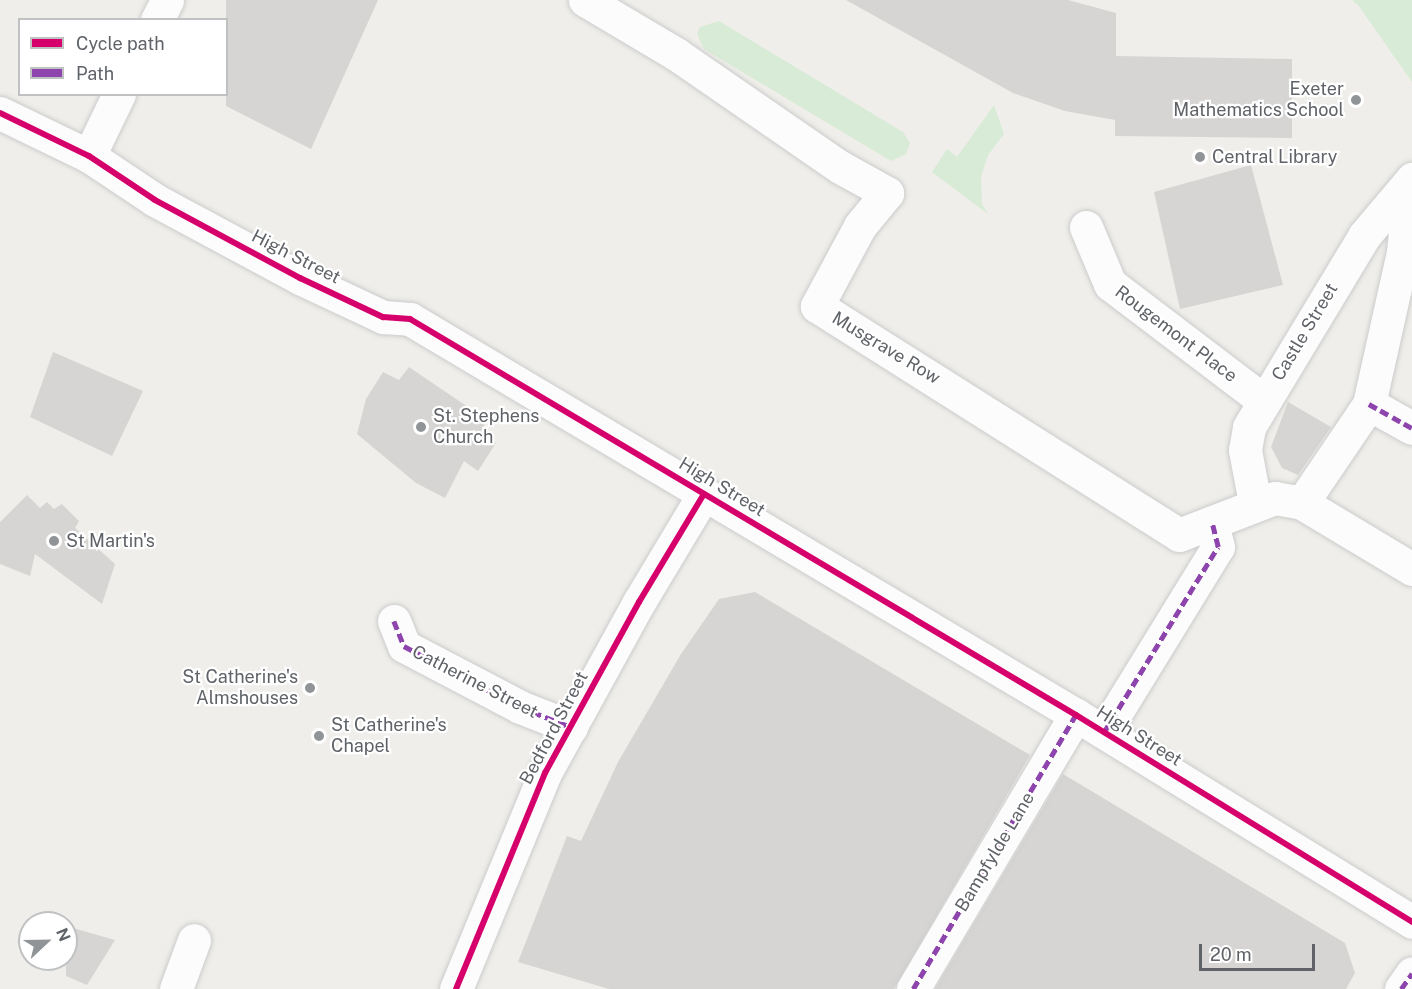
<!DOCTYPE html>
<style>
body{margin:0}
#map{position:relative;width:1412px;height:989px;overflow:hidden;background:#efeeea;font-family:"Public Sans",sans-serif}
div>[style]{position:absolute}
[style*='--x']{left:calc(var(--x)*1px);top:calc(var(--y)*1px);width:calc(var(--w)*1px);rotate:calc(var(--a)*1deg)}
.green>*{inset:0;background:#d8ebd6}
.building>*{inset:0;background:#d6d5d3}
.roads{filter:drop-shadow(0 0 2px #cbcccc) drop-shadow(0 0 2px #cbcccc)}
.street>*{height:33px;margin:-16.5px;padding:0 16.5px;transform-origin:16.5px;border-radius:16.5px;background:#fdfcfc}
.quiet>*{height:4.5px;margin-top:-2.25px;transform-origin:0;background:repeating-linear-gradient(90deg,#8e44ad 0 9px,transparent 0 13.5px)}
.cycleway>*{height:6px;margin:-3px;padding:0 3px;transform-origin:3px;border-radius:3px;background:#d6006c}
.dots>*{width:16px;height:16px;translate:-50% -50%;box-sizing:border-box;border:3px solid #fff;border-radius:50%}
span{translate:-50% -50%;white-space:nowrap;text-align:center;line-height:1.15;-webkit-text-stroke:4.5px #fff;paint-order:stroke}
.poi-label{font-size:18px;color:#5f6368}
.right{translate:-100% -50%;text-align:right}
.left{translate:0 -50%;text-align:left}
.street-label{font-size:18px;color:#5f6368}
.legend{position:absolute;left:18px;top:18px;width:210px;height:78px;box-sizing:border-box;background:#fff;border:2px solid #bfc1c3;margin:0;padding:8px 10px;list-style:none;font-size:18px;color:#5f6368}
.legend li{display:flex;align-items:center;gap:12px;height:30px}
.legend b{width:30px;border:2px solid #bfc1c3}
.north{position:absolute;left:18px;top:911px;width:60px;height:60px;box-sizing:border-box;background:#fff;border:2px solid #bfc1c3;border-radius:50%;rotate:68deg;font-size:16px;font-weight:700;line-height:24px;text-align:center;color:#5f6368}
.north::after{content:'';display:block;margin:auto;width:21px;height:27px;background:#919496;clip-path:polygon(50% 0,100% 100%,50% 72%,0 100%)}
.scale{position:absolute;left:1199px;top:944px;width:116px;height:27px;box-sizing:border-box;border:3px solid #5f6368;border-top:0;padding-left:8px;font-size:18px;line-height:21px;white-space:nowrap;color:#5f6368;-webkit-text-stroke:4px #fff;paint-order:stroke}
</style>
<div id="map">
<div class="green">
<i style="clip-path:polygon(1352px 0,1412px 0,1412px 82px,1358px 5px)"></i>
<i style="clip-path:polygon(719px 21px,903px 132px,910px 143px,906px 154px,891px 161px,704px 49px,697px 34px,700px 27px)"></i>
<i style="clip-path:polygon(994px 105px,1004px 134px,988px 155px,981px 177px,982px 204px,988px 214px,932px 172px,947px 149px,957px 157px)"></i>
</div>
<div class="building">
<i style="clip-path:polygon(226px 0,378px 0,311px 149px,226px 106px)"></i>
<i style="clip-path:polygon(846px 0,1068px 0,1116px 13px,1116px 56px,1292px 59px,1292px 138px,1115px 136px,1115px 120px,1065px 111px,1013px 93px)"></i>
<i style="clip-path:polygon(1251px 165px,1283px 285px,1180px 309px,1154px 192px)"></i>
<i style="clip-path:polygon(53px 352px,143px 391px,112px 456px,30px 417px)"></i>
<i style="clip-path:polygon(409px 367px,487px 420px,480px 433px,496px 443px,478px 471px,464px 461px,445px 498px,416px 483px,357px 434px,366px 399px,383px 372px,399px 380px)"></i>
<i style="clip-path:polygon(1288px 402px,1331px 427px,1298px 475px,1282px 468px,1271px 447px)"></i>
<i style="clip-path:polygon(27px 495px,40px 508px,47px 502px,54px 509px,62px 504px,79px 521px,75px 528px,115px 564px,102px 604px,35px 554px,30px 576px,0 564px,0 522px)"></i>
<i style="clip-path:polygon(755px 592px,1030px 755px,894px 989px,609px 989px,518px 962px,567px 836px,581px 841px,618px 762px,681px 654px,719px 599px)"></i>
<i style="clip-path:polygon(1063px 774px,1345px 943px,1355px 973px,1346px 989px,935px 989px)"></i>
<i style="clip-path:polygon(66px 926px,115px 940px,87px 985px,66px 976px)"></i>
</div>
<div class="roads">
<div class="street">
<i style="--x:585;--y:0;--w:106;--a:30.7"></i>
<i style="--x:676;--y:54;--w:199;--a:34.6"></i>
<i style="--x:840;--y:167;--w:54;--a:29"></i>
<i style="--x:887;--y:193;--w:43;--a:129.3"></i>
<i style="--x:860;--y:226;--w:91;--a:118.3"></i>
<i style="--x:817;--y:306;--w:428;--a:32.3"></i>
<i style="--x:1179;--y:535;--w:103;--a:-21.1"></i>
<i style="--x:1275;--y:498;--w:27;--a:10"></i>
<i style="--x:1302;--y:503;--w:128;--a:31"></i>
<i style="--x:157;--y:20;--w:22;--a:-63"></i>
<i style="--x:0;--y:113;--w:99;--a:25.8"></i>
<i style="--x:89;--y:156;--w:79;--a:33.7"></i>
<i style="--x:155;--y:200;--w:165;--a:28.3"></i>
<i style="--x:300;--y:278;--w:92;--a:25.2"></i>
<i style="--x:383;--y:317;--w:27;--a:4"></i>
<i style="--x:410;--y:319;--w:775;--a:30.74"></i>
<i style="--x:1076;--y:715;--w:395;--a:31.6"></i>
<i style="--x:89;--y:156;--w:69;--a:-64.2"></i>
<i style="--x:1086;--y:227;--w:62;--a:67.2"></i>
<i style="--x:1110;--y:284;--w:192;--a:37.2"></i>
<i style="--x:1369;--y:404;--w:49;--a:29.2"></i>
<i style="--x:1255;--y:503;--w:54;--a:-100.7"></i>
<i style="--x:1245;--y:450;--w:23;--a:-80"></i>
<i style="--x:1249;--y:427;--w:223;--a:-58.9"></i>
<i style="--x:1364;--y:236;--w:75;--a:-49.9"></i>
<i style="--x:1302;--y:503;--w:120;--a:-55.9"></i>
<i style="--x:1369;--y:404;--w:156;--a:-77.4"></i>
<i style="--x:1403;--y:252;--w:69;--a:-84.2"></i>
<i style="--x:394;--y:621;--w:27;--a:68"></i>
<i style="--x:404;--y:646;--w:131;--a:27.7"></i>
<i style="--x:520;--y:707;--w:55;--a:21.4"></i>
<i style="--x:1104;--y:732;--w:217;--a:-58.4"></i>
<i style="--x:1218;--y:547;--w:25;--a:-104"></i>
<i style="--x:176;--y:989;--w:52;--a:-69.8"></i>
<i style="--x:456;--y:989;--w:234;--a:-67.6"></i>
<i style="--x:545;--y:773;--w:195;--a:-61.2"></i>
<i style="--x:639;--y:602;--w:126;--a:-59"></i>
<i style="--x:913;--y:989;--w:319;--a:-59.3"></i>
<i style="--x:1401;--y:989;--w:19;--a:-55"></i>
</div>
</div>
<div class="quiet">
<i style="--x:1369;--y:404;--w:49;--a:29.2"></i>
<i style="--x:394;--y:621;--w:27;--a:68"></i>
<i style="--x:404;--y:646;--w:131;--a:27.7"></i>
<i style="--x:520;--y:707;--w:55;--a:21.4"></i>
<i style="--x:1104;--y:732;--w:217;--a:-58.4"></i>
<i style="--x:1218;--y:547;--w:25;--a:-104"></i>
<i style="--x:913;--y:989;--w:319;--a:-59.3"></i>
<i style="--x:1401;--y:989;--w:19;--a:-55"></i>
</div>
<div class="cycleway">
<i style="--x:0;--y:113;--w:99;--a:25.8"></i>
<i style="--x:89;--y:156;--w:79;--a:33.7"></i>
<i style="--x:155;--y:200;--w:165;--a:28.3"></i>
<i style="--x:300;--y:278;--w:92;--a:25.2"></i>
<i style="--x:383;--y:317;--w:27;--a:4"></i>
<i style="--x:410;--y:319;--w:775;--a:30.74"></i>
<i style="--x:1076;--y:715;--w:395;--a:31.6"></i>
<i style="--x:456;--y:989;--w:234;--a:-67.6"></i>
<i style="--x:545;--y:773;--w:195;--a:-61.2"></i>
<i style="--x:639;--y:602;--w:126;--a:-59"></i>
</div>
<div class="dots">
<i style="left:1356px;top:100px;background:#919496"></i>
<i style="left:1200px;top:157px;background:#919496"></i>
<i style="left:421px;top:427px;background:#919496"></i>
<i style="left:54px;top:541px;background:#919496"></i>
<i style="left:310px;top:688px;background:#919496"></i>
<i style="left:319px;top:736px;background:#919496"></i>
</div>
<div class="poi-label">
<span class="right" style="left:1344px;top:100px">Exeter<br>Mathematics School</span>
<span class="left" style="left:1212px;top:157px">Central Library</span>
<span class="left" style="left:433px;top:427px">St. Stephens<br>Church</span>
<span class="left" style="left:66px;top:541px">St Martin's</span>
<span class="right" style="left:298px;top:688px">St Catherine's<br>Almshouses</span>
<span class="left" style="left:331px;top:736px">St Catherine's<br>Chapel</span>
</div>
<div class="street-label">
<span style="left:296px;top:257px;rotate:27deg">High Street</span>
<span style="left:1305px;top:332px;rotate:-59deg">Castle Street</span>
<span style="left:1176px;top:334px;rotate:37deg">Rougemont Place</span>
<span style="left:886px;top:348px;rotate:31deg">Musgrave Row</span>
<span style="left:722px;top:487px;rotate:31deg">High Street</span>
<span style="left:475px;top:682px;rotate:27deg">Catherine Street</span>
<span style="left:554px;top:728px;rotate:-62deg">Bedford Street</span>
<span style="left:1139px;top:736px;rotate:32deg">High Street</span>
<span style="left:995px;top:852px;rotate:-59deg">Bampfylde Lane</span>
</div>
<ul class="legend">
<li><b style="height:8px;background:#d6006c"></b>Cycle path</li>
<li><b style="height:8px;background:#8e44ad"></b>Path</li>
</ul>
<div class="north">N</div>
<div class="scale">20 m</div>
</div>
